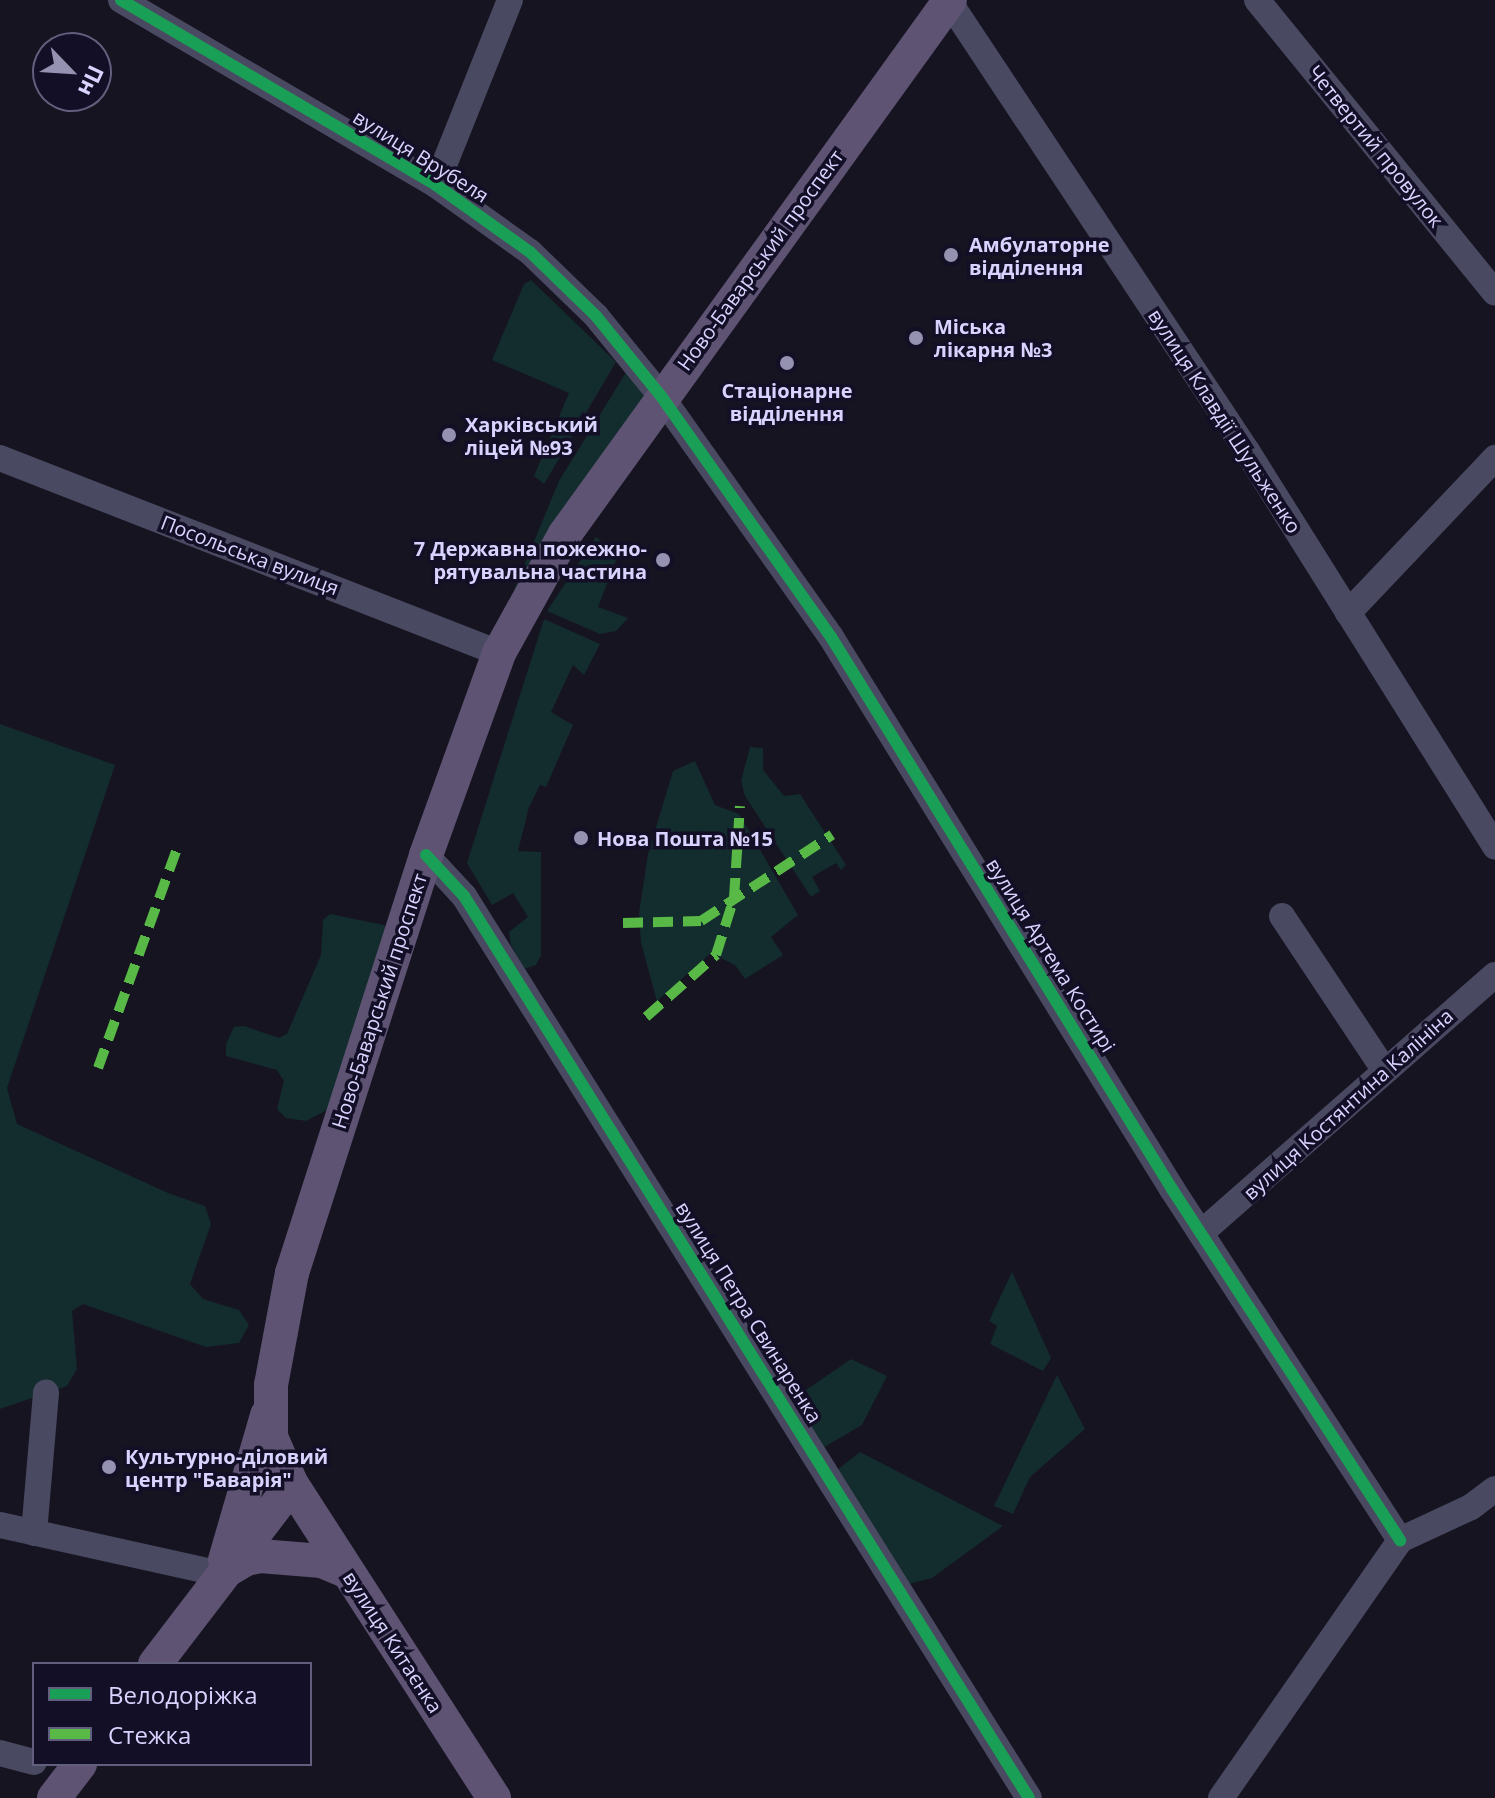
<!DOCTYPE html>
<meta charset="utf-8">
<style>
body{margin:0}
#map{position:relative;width:1495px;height:1798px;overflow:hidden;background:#161421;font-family:"Open Sans",sans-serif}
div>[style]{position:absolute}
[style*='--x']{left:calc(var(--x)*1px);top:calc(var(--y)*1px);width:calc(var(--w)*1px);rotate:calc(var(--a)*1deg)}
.green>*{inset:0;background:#132c2d}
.minor>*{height:26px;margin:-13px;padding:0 13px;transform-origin:13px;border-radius:13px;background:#4a4962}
.major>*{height:34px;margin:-17px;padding:0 17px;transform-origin:17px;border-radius:17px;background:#5e5373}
.quiet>*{height:10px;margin-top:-5px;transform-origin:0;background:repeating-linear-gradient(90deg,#58b947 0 20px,transparent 0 30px)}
.cycleway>*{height:12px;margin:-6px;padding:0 6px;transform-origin:6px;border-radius:6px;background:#1a9f57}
.dots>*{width:22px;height:22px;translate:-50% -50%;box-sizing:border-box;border:4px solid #130f26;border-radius:50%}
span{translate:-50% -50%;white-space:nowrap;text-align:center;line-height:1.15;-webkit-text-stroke:7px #130f26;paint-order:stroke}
.street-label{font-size:20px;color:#d9d4ff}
.poi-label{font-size:20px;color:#d9d4ff;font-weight:700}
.left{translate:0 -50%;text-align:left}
.right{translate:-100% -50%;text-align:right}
.legend{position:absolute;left:32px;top:1662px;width:280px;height:104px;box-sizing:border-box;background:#130f26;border:2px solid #625e7d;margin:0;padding:10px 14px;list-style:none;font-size:24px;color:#d9d4ff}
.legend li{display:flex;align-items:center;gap:16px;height:40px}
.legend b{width:40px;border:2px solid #625e7d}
.north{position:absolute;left:32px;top:32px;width:80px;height:80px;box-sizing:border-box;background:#130f26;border:2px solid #625e7d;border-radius:50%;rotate:115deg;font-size:22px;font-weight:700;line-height:32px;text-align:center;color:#d9d4ff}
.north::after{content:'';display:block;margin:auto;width:28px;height:36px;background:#9591b1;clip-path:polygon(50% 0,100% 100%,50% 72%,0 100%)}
</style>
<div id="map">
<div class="green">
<i style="clip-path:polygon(531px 280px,616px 362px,544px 484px,534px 476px,569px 393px,492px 360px,524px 284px)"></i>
<i style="clip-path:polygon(630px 366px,652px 395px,513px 592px,559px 481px)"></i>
<i style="clip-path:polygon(596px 537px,618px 555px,598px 607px,628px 618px,616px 631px,600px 634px,547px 611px)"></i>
<i style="clip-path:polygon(544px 619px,600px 644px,584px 675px,573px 665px,551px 712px,573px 725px,546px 787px,540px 785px,529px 807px,518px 851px,541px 852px,541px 955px,536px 965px,524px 969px,511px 945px,509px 932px,528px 917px,513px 893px,492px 905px,467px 863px)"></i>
<i style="clip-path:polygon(0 724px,115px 765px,7px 1088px,17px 1124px,168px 1193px,205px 1206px,211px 1224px,190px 1284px,203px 1299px,239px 1310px,249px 1325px,239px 1343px,206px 1347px,83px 1304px,72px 1311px,77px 1369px,67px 1386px,0 1409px)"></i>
<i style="clip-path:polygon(750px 747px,763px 748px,763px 770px,784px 796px,800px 794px,846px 865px,841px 870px,836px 863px,812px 877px,820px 891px,811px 897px,745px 796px,741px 781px)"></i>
<i style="clip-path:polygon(695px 761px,715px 805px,739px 814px,798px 915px,771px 937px,783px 955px,745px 979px,735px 965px,711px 953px,657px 1001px,641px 943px,639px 913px,648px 854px,673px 771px)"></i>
<i style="clip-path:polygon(330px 914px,384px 925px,395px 940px,329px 1109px,306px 1121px,286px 1118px,277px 1109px,284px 1081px,277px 1070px,226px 1056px,226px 1044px,234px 1027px,244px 1026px,279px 1038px,287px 1034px,321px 955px,323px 920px)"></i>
<i style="clip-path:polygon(1012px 1272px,1051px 1358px,1043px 1371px,990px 1344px,997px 1326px,989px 1321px)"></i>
<i style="clip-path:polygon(851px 1359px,887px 1376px,862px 1425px,823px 1448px,793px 1399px)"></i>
<i style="clip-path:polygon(1057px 1375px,1085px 1429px,1030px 1477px,1013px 1514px,994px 1506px)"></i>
<i style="clip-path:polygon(860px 1452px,1003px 1526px,932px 1578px,909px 1584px,837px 1470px)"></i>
</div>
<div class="minor">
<i style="--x:121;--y:0;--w:365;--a:30.4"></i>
<i style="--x:436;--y:185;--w:115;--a:35.5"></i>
<i style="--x:530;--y:252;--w:92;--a:44.1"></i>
<i style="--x:596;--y:316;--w:103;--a:50.9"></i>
<i style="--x:661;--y:396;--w:295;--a:54.8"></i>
<i style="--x:831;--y:637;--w:649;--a:58.29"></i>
<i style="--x:1172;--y:1189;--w:419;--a:57"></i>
<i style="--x:948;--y:0;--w:541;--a:56.46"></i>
<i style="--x:1247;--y:451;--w:467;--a:57.9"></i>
<i style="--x:1257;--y:0;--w:377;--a:50.9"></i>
<i style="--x:436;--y:185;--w:199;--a:-68.2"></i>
<i style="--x:0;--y:458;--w:536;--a:21.34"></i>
<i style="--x:1348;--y:613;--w:214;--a:-46.5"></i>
<i style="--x:426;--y:855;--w:56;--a:47.2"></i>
<i style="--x:464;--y:896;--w:1064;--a:57.94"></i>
<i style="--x:1282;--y:916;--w:186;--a:56.4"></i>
<i style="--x:1201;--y:1233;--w:391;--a:-41.3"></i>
<i style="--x:0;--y:1525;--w:226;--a:12.5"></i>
<i style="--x:34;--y:1533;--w:141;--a:-85.1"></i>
<i style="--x:1400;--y:1540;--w:78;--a:-24.9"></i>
<i style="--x:1471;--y:1507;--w:30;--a:-37"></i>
<i style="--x:0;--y:1753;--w:35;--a:15"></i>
<i style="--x:1221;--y:1798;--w:314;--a:-55.2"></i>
</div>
<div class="major">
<i style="--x:225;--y:1560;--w:151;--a:-73.8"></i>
<i style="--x:226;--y:1571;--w:23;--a:-31"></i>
<i style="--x:246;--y:1559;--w:14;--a:-12"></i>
<i style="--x:260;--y:1556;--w:62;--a:4.6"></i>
<i style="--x:322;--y:1561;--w:28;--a:23"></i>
<i style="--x:155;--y:1664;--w:225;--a:-52.6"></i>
<i style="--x:54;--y:1798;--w:43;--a:-52.6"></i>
<i style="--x:494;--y:1798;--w:373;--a:-122.8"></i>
<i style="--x:292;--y:1485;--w:52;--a:-113.6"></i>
<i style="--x:271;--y:1437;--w:52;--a:-90"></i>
<i style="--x:271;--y:1385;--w:114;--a:-79.4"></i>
<i style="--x:292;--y:1273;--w:439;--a:-72.2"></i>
<i style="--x:426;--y:855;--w:215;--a:-70.1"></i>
<i style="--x:499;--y:653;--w:136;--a:-61"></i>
<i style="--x:565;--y:534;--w:658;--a:-54.21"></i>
</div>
<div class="quiet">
<i style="--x:623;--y:923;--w:78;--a:-1.5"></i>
<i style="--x:701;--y:921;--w:157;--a:-33.3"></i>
<i style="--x:646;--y:1017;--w:94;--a:-41.5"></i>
<i style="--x:716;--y:955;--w:60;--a:-72.5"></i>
<i style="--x:734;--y:898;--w:92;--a:-86.3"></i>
<i style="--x:98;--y:1068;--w:234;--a:-70.2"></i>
</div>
<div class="cycleway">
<i style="--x:121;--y:0;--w:365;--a:30.4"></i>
<i style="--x:436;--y:185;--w:115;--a:35.5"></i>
<i style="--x:530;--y:252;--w:92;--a:44.1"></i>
<i style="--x:596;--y:316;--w:103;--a:50.9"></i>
<i style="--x:661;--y:396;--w:295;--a:54.8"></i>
<i style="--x:831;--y:637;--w:649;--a:58.29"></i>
<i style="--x:1172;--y:1189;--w:419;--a:57"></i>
<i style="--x:426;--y:855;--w:56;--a:47.2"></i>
<i style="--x:464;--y:896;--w:1064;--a:57.94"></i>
</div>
<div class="dots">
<i style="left:951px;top:255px;background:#9591b1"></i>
<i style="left:916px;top:338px;background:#9591b1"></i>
<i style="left:787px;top:363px;background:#9591b1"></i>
<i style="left:449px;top:435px;background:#9591b1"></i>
<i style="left:663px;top:560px;background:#9591b1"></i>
<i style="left:581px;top:838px;background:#9591b1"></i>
<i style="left:109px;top:1467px;background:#9591b1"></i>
</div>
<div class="street-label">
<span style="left:1376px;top:146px;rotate:51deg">Четвертий провулок</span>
<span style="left:421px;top:156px;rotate:32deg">вулиця Врубеля</span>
<span style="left:760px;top:260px;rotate:-54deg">Ново-Баварський проспект</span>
<span style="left:1225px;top:421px;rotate:57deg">вулиця Клавдії Шульженко</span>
<span style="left:250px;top:555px;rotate:21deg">Посольська вулиця</span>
<span style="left:1051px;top:955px;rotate:58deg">вулиця Артема Костирі</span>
<span style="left:379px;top:1001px;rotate:-72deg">Ново-Баварський проспект</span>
<span style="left:1348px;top:1104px;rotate:-42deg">вулиця Костянтина Калініна</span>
<span style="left:749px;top:1312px;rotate:58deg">вулиця Петра Свинаренка</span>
<span style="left:393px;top:1642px;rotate:57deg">вулиця Китаєнка</span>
</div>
<div class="poi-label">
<span class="left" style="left:969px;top:256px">Амбулаторне<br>відділення</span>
<span class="left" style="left:934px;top:338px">Міська<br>лікарня №3</span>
<span style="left:787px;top:402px">Стаціонарне<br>відділення</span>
<span class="left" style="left:465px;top:436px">Харківський<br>ліцей №93</span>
<span class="right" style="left:647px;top:560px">7 Державна пожежно-<br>рятувальна частина</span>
<span class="left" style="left:597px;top:838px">Нова Пошта №15</span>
<span class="left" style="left:125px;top:1468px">Культурно-діловий<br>центр "Баварія"</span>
</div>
<ul class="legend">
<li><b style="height:10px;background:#1a9f57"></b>Велодоріжка</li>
<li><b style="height:10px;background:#58b947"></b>Стежка</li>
</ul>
<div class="north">Пн</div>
</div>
